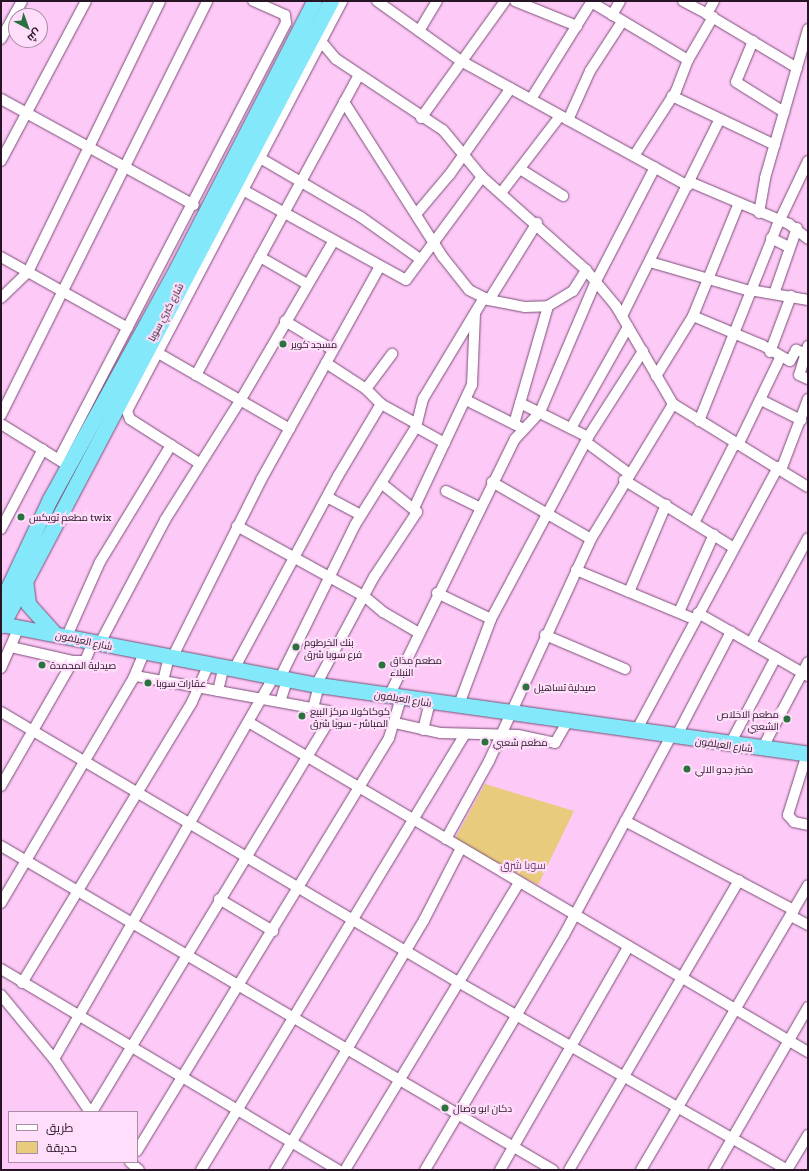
<!DOCTYPE html>
<meta charset="utf-8">
<style>
body{margin:0}
#map{position:relative;width:809px;height:1171px;overflow:hidden;background:#fdc9f7;font-family:Literata,Cairo,serif}
div>[style]{position:absolute}
[style*='--x']{left:calc(var(--x)*1px);top:calc(var(--y)*1px);width:calc(var(--w)*1px);rotate:calc(var(--a)*1deg)}
.green>*{inset:0;background:#e8cb7c}
.roads{filter:drop-shadow(0 0 1px #7b4e77) drop-shadow(0 0 1px #7b4e77)}
.minor>*{height:10px;margin:-5px;padding:0 5px;transform-origin:5px;border-radius:5px;background:#fff}
.highway>*{height:15px;margin:-7.5px;padding:0 7.5px;transform-origin:7.5px;border-radius:7.5px;background:#82e8fa}
.dots>*{width:11px;height:11px;translate:-50% -50%;box-sizing:border-box;border:2px solid #fedefa;border-radius:50%}
span{translate:-50% -50%;white-space:nowrap;text-align:center;line-height:1.15;-webkit-text-stroke:4px #fedefa;paint-order:stroke}
.street-label{font-size:10px;color:#271425}
.poi-label{font-size:10px;color:#271425}
.left{translate:0 -50%;text-align:left}
.right{translate:-100% -50%;text-align:right}
.neighbourhood-label{font-size:11px;color:#72466e}
.frame{position:absolute;inset:0;border:2px solid #271425;pointer-events:none}
.legend{position:absolute;left:8px;top:1111px;width:130px;height:52px;box-sizing:border-box;background:#fedefa;border:1px solid #a88da5;margin:0;padding:5px 7px;list-style:none;font-size:12px;color:#271425}
.legend li{display:flex;align-items:center;gap:8px;height:20px}
.legend b{width:20px;border:1px solid #a88da5}
.north{position:absolute;left:8px;top:8px;width:40px;height:40px;box-sizing:border-box;background:#fedefa;border:1px solid #a88da5;border-radius:50%;rotate:139deg;font-size:11px;font-weight:700;line-height:16px;text-align:center;color:#271425}
.north::after{content:'';display:block;margin:auto;width:14px;height:18px;background:#2a713e;clip-path:polygon(50% 0,100% 100%,50% 72%,0 100%)}
</style>
<div id="map">
<div class="green">
<i style="clip-path:polygon(485px 784px,574px 811px,538px 885px,455px 839px)"></i>
</div>
<div class="roads">
<div class="minor">
<i style="--x:377;--y:1;--w:103;--a:35.5"></i>
<i style="--x:461;--y:61;--w:259;--a:28.8"></i>
<i style="--x:515;--y:1;--w:67;--a:22"></i>
<i style="--x:683;--y:1;--w:27;--a:28"></i>
<i style="--x:714;--y:1;--w:15;--a:118"></i>
<i style="--x:707;--y:14;--w:105;--a:31"></i>
<i style="--x:591;--y:2;--w:113;--a:30.9"></i>
<i style="--x:688;--y:60;--w:50;--a:-59.8"></i>
<i style="--x:612;--y:15;--w:16;--a:-60"></i>
<i style="--x:419;--y:31;--w:35;--a:-59"></i>
<i style="--x:314;--y:33;--w:34;--a:50"></i>
<i style="--x:336;--y:59;--w:128;--a:33.6"></i>
<i style="--x:443;--y:130;--w:61;--a:50.3"></i>
<i style="--x:482;--y:177;--w:140;--a:41.8"></i>
<i style="--x:586;--y:270;--w:47;--a:50.2"></i>
<i style="--x:616;--y:306;--w:113;--a:59.8"></i>
<i style="--x:673;--y:404;--w:158;--a:31.6"></i>
<i style="--x:1;--y:39;--w:43;--a:-61.1"></i>
<i style="--x:753;--y:41;--w:44;--a:112.5"></i>
<i style="--x:736;--y:82;--w:57;--a:32"></i>
<i style="--x:672;--y:96;--w:114;--a:25.4"></i>
<i style="--x:1;--y:99;--w:220;--a:28.8"></i>
<i style="--x:531;--y:99;--w:115;--a:-58.1"></i>
<i style="--x:344;--y:102;--w:183;--a:57.5"></i>
<i style="--x:442;--y:256;--w:43;--a:51.5"></i>
<i style="--x:469;--y:290;--w:22;--a:27"></i>
<i style="--x:489;--y:300;--w:37;--a:11"></i>
<i style="--x:525;--y:307;--w:23;--a:-2"></i>
<i style="--x:548;--y:306;--w:29;--a:-31"></i>
<i style="--x:573;--y:291;--w:25;--a:-58"></i>
<i style="--x:421;--y:118;--w:144;--a:-54.3"></i>
<i style="--x:568;--y:120;--w:54;--a:-65.8"></i>
<i style="--x:590;--y:71;--w:59;--a:-56.9"></i>
<i style="--x:634;--y:156;--w:77;--a:-57.1"></i>
<i style="--x:676;--y:91;--w:33;--a:-69"></i>
<i style="--x:260;--y:158;--w:117;--a:30.3"></i>
<i style="--x:361;--y:217;--w:72;--a:35.4"></i>
<i style="--x:1;--y:161;--w:181;--a:-62"></i>
<i style="--x:520;--y:169;--w:51;--a:32.1"></i>
<i style="--x:690;--y:182;--w:108;--a:23"></i>
<i style="--x:789;--y:224;--w:24;--a:38"></i>
<i style="--x:243;--y:190;--w:186;--a:28.9"></i>
<i style="--x:406;--y:280;--w:128;--a:-53.6"></i>
<i style="--x:501;--y:193;--w:97;--a:-52.5"></i>
<i style="--x:417;--y:213;--w:51;--a:-49.8"></i>
<i style="--x:450;--y:174;--w:105;--a:-54.7"></i>
<i style="--x:759;--y:213;--w:36;--a:-80"></i>
<i style="--x:765;--y:178;--w:155;--a:-73.9"></i>
<i style="--x:771;--y:238;--w:20;--a:27"></i>
<i style="--x:1;--y:257;--w:145;--a:29.2"></i>
<i style="--x:260;--y:257;--w:54;--a:29.9"></i>
<i style="--x:650;--y:262;--w:104;--a:16.2"></i>
<i style="--x:750;--y:290;--w:59;--a:9.8"></i>
<i style="--x:774;--y:294;--w:70;--a:-70.8"></i>
<i style="--x:1;--y:298;--w:37;--a:-44"></i>
<i style="--x:28;--y:272;--w:301;--a:-64"></i>
<i style="--x:489;--y:300;--w:91;--a:-58.1"></i>
<i style="--x:622;--y:316;--w:220;--a:-63.6"></i>
<i style="--x:693;--y:316;--w:75;--a:22.8"></i>
<i style="--x:762;--y:345;--w:32;--a:30"></i>
<i style="--x:790;--y:361;--w:13;--a:-61"></i>
<i style="--x:796;--y:350;--w:10;--a:17"></i>
<i style="--x:285;--y:321;--w:56;--a:31.1"></i>
<i style="--x:808;--y:346;--w:30;--a:107"></i>
<i style="--x:799;--y:375;--w:10;--a:24"></i>
<i style="--x:770;--y:352;--w:60;--a:-69.4"></i>
<i style="--x:158;--y:353;--w:152;--a:29.9"></i>
<i style="--x:326;--y:363;--w:48;--a:33"></i>
<i style="--x:366;--y:389;--w:21;--a:45"></i>
<i style="--x:381;--y:404;--w:41;--a:29.1"></i>
<i style="--x:196;--y:375;--w:341;--a:-61.5"></i>
<i style="--x:656;--y:376;--w:70;--a:-58.3"></i>
<i style="--x:693;--y:316;--w:120;--a:-67.9"></i>
<i style="--x:366;--y:389;--w:44;--a:-53.4"></i>
<i style="--x:466;--y:400;--w:60;--a:26.6"></i>
<i style="--x:761;--y:400;--w:45;--a:26.6"></i>
<i style="--x:520;--y:403;--w:76;--a:26.6"></i>
<i style="--x:1;--y:415;--w:462;--a:-63.5"></i>
<i style="--x:699;--y:421;--w:210;--a:-68.2"></i>
<i style="--x:777;--y:226;--w:72;--a:-64.5"></i>
<i style="--x:1;--y:424;--w:74;--a:31.8"></i>
<i style="--x:514;--y:424;--w:123;--a:-73.9"></i>
<i style="--x:416;--y:427;--w:33;--a:29"></i>
<i style="--x:571;--y:428;--w:116;--a:-60.6"></i>
<i style="--x:586;--y:442;--w:52;--a:36.4"></i>
<i style="--x:738;--y:445;--w:97;--a:-64.2"></i>
<i style="--x:59;--y:459;--w:492;--a:-62.5"></i>
<i style="--x:286;--y:23;--w:8;--a:-97"></i>
<i style="--x:285;--y:15;--w:35;--a:-156"></i>
<i style="--x:199;--y:463;--w:82;--a:-147.5"></i>
<i style="--x:130;--y:419;--w:9;--a:-111"></i>
<i style="--x:127;--y:411;--w:463;--a:-62.3"></i>
<i style="--x:781;--y:470;--w:76;--a:-69.2"></i>
<i style="--x:624;--y:480;--w:129;--a:31.7"></i>
<i style="--x:492;--y:482;--w:114;--a:29.9"></i>
<i style="--x:446;--y:491;--w:37;--a:26"></i>
<i style="--x:327;--y:497;--w:38;--a:28"></i>
<i style="--x:414;--y:508;--w:136;--a:-64.8"></i>
<i style="--x:472;--y:385;--w:72;--a:-87.6"></i>
<i style="--x:694;--y:523;--w:90;--a:-62.9"></i>
<i style="--x:237;--y:526;--w:145;--a:28.9"></i>
<i style="--x:364;--y:596;--w:25;--a:40"></i>
<i style="--x:383;--y:612;--w:42;--a:30.3"></i>
<i style="--x:1;--y:529;--w:90;--a:-62.3"></i>
<i style="--x:576;--y:570;--w:128;--a:22.6"></i>
<i style="--x:629;--y:592;--w:95;--a:-67"></i>
<i style="--x:437;--y:593;--w:60;--a:25.7"></i>
<i style="--x:679;--y:612;--w:85;--a:-65.8"></i>
<i style="--x:698;--y:613;--w:127;--a:29.8"></i>
<i style="--x:545;--y:635;--w:87;--a:23"></i>
<i style="--x:67;--y:636;--w:81;--a:-66"></i>
<i style="--x:100;--y:562;--w:137;--a:-58.7"></i>
<i style="--x:100;--y:643;--w:139;--a:-62.1"></i>
<i style="--x:165;--y:520;--w:141;--a:-57.8"></i>
<i style="--x:240;--y:401;--w:184;--a:-59.7"></i>
<i style="--x:751;--y:643;--w:119;--a:-61.5"></i>
<i style="--x:11;--y:647;--w:64;--a:12.7"></i>
<i style="--x:172;--y:658;--w:199;--a:-63.4"></i>
<i style="--x:261;--y:480;--w:243;--a:-60.9"></i>
<i style="--x:1;--y:668;--w:45;--a:-66.3"></i>
<i style="--x:233;--y:671;--w:221;--a:-61.7"></i>
<i style="--x:338;--y:476;--w:84;--a:-59.2"></i>
<i style="--x:280;--y:678;--w:170;--a:-63.9"></i>
<i style="--x:355;--y:525;--w:115;--a:-58.1"></i>
<i style="--x:416;--y:427;--w:29;--a:-76"></i>
<i style="--x:423;--y:399;--w:118;--a:-58.9"></i>
<i style="--x:163;--y:681;--w:25;--a:-76"></i>
<i style="--x:316;--y:685;--w:123;--a:-61.8"></i>
<i style="--x:374;--y:577;--w:78;--a:-56.5"></i>
<i style="--x:417;--y:512;--w:46;--a:-141.1"></i>
<i style="--x:218;--y:691;--w:23;--a:-77"></i>
<i style="--x:389;--y:696;--w:286;--a:-63.9"></i>
<i style="--x:515;--y:439;--w:37;--a:-47"></i>
<i style="--x:540;--y:412;--w:142;--a:-66.9"></i>
<i style="--x:596;--y:281;--w:128;--a:-62.6"></i>
<i style="--x:280;--y:702;--w:23;--a:-72"></i>
<i style="--x:458;--y:707;--w:94;--a:-69.4"></i>
<i style="--x:491;--y:619;--w:206;--a:-61.9"></i>
<i style="--x:588;--y:437;--w:102;--a:-57.4"></i>
<i style="--x:313;--y:708;--w:24;--a:-75"></i>
<i style="--x:1;--y:712;--w:531;--a:30.58"></i>
<i style="--x:458;--y:982;--w:379;--a:29.7"></i>
<i style="--x:250;--y:723;--w:648;--a:30.52"></i>
<i style="--x:395;--y:723;--w:47;--a:12.3"></i>
<i style="--x:441;--y:733;--w:77;--a:1.5"></i>
<i style="--x:518;--y:735;--w:38;--a:12"></i>
<i style="--x:555;--y:743;--w:24;--a:-60"></i>
<i style="--x:423;--y:730;--w:29;--a:-76"></i>
<i style="--x:636;--y:731;--w:300;--a:-61.7"></i>
<i style="--x:676;--y:737;--w:119;--a:-62.4"></i>
<i style="--x:730;--y:744;--w:98;--a:-62.1"></i>
<i style="--x:762;--y:749;--w:98;--a:-62.1"></i>
<i style="--x:807;--y:754;--w:64;--a:107.3"></i>
<i style="--x:788;--y:815;--w:9;--a:49"></i>
<i style="--x:794;--y:822;--w:14;--a:12"></i>
<i style="--x:1;--y:786;--w:144;--a:-60.1"></i>
<i style="--x:73;--y:661;--w:12;--a:0"></i>
<i style="--x:85;--y:661;--w:21;--a:-67"></i>
<i style="--x:625;--y:821;--w:191;--a:27.8"></i>
<i style="--x:446;--y:839;--w:89;--a:-61.1"></i>
<i style="--x:489;--y:761;--w:244;--a:-65.3"></i>
<i style="--x:591;--y:539;--w:158;--a:-58.7"></i>
<i style="--x:1;--y:846;--w:640;--a:30.41"></i>
<i style="--x:219;--y:899;--w:63;--a:30.7"></i>
<i style="--x:1;--y:903;--w:260;--a:-59.5"></i>
<i style="--x:133;--y:679;--w:28;--a:-67"></i>
<i style="--x:791;--y:916;--w:19;--a:28"></i>
<i style="--x:1;--y:969;--w:392;--a:30.8"></i>
<i style="--x:22;--y:983;--w:328;--a:-58.8"></i>
<i style="--x:192;--y:702;--w:39;--a:-66"></i>
<i style="--x:1;--y:995;--w:83;--a:50.4"></i>
<i style="--x:54;--y:1059;--w:64;--a:55.8"></i>
<i style="--x:54;--y:1059;--w:441;--a:-60.1"></i>
<i style="--x:92;--y:1112;--w:464;--a:-58.8"></i>
<i style="--x:332;--y:715;--w:6;--a:-135"></i>
<i style="--x:328;--y:711;--w:196;--a:-169.7"></i>
<i style="--x:137;--y:1151;--w:484;--a:-58.6"></i>
<i style="--x:389;--y:738;--w:42;--a:-73.3"></i>
<i style="--x:130;--y:1162;--w:12;--a:42"></i>
<i style="--x:201;--y:1170;--w:510;--a:-58.8"></i>
<i style="--x:275;--y:1170;--w:291;--a:-59.2"></i>
<i style="--x:424;--y:920;--w:81;--a:-62.8"></i>
<i style="--x:345;--y:1170;--w:336;--a:-58.8"></i>
<i style="--x:425;--y:1170;--w:273;--a:-59.4"></i>
<i style="--x:564;--y:935;--w:226;--a:-61.7"></i>
<i style="--x:500;--y:1170;--w:258;--a:-60.1"></i>
<i style="--x:569;--y:1170;--w:336;--a:-59.6"></i>
<i style="--x:641;--y:1170;--w:330;--a:-59.6"></i>
<i style="--x:714;--y:1170;--w:188;--a:-60"></i>
<i style="--x:787;--y:1170;--w:41;--a:-59"></i>
</div>
<div class="highway">
<i style="--x:25;--y:579;--w:25;--a:83"></i>
<i style="--x:28;--y:604;--w:40;--a:48"></i>
<i style="--x:1;--y:603;--w:115;--a:-64.8"></i>
<i style="--x:50;--y:499;--w:264;--a:-61.2"></i>
<i style="--x:177;--y:268;--w:300;--a:-62.8"></i>
<i style="--x:1;--y:624;--w:324;--a:10.9"></i>
<i style="--x:319;--y:685;--w:494;--a:8"></i>
<i style="--x:2;--y:625;--w:705;--a:-62.2"></i>
</div>
</div>
<div class="dots">
<i style="left:283px;top:344px;background:#2a713e"></i>
<i style="left:21px;top:517px;background:#2a713e"></i>
<i style="left:296px;top:647px;background:#2a713e"></i>
<i style="left:42px;top:665px;background:#2a713e"></i>
<i style="left:382px;top:665px;background:#2a713e"></i>
<i style="left:148px;top:683px;background:#2a713e"></i>
<i style="left:526px;top:687px;background:#2a713e"></i>
<i style="left:302px;top:716px;background:#2a713e"></i>
<i style="left:787px;top:719px;background:#2a713e"></i>
<i style="left:485px;top:742px;background:#2a713e"></i>
<i style="left:687px;top:769px;background:#2a713e"></i>
<i style="left:445px;top:1108px;background:#2a713e"></i>
</div>
<div class="street-label">
<span style="left:165px;top:312px;rotate:-62deg">شارع كبري سوبا</span>
<span style="left:84px;top:640px;rotate:12deg">شارع العيلفون</span>
<span style="left:403px;top:698px;rotate:9deg">شارع العيلفون</span>
<span style="left:724px;top:744px;rotate:8deg">شارع العيلفون</span>
</div>
<div class="poi-label">
<span class="left" style="left:291px;top:344px">مسجد كوير</span>
<span class="left" style="left:29px;top:517px">مطعم تويكس twix</span>
<span class="left" style="left:304px;top:647px">بنك الخرطوم<br>فرع سوبا شرق</span>
<span class="left" style="left:390px;top:665px">مطعم مذاق<br>النبلاء</span>
<span class="left" style="left:50px;top:665px">صيدلية المحمدة</span>
<span class="left" style="left:156px;top:683px">عقارات سوبا</span>
<span class="left" style="left:534px;top:687px">صيدلية تساهيل</span>
<span class="left" style="left:310px;top:716px">كوكاكولا مركز البيع<br>المباشر - سوبا شرق</span>
<span class="right" style="left:779px;top:719px">مطعم الاخلاص<br>الشعبي</span>
<span class="left" style="left:493px;top:742px">مطعم شعبي</span>
<span class="left" style="left:695px;top:769px">مخبز جدو الالي</span>
<span class="left" style="left:453px;top:1108px">دكان ابو وصال</span>
</div>
<div class="neighbourhood-label">
<span style="left:523px;top:864px">سوبا شرق</span>
</div>
<div class="frame"></div>
<ul class="legend">
<li><b style="height:5px;background:#fff"></b>طريق</li>
<li><b style="height:11px;background:#e8cb7c"></b>حديقة</li>
</ul>
<div class="north">ش</div>
</div>
